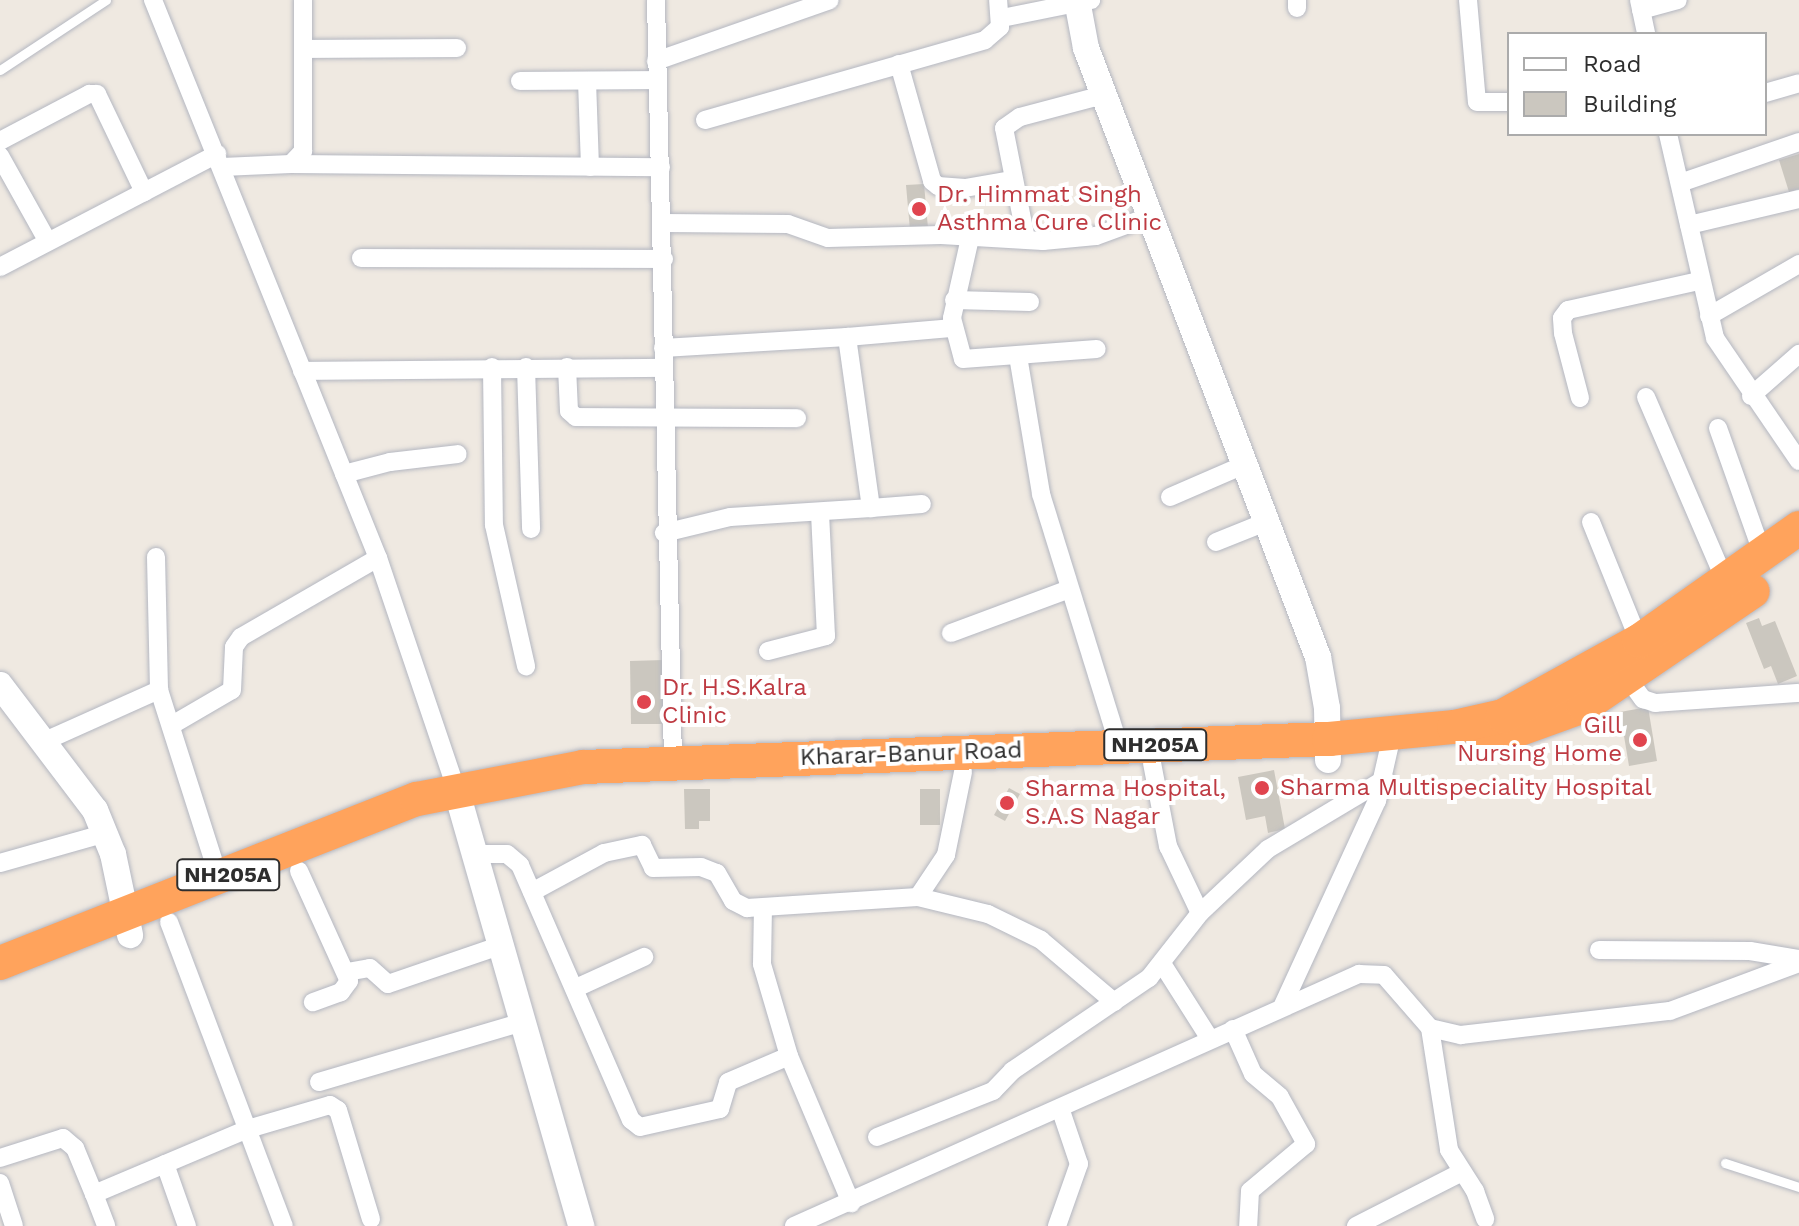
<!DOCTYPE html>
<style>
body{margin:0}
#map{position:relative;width:1799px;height:1226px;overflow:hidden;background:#efe9e1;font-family:"Work Sans",sans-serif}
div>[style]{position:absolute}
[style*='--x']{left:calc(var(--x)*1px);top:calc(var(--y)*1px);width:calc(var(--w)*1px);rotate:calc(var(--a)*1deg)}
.building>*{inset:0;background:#cbc7bf}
.roads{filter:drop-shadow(0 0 2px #b4b7c1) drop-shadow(0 0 2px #b4b7c1)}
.lane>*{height:9px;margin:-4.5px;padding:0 4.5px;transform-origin:4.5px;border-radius:4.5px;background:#fff}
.street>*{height:18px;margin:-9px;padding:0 9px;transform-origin:9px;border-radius:9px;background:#fff}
.secondary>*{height:26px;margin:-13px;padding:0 13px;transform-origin:13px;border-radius:13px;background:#fff}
.highway>*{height:34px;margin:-17px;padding:0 17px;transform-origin:17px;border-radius:17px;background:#ffa35c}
.dots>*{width:22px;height:22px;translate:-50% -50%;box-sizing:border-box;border:4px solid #fff;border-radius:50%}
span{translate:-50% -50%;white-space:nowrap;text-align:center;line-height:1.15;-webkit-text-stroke:8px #fff;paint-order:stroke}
.shield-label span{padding:2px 6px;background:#fff;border:2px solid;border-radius:6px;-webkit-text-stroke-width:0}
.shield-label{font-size:22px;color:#2e2e2e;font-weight:700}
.health-label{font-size:24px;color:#be3a42}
.left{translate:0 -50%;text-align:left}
.right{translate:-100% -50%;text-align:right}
.street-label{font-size:24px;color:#2e2e2e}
.legend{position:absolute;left:1507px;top:32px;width:260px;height:104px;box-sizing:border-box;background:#fff;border:2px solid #ababab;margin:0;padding:10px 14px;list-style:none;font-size:24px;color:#2e2e2e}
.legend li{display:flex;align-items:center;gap:16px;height:40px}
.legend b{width:40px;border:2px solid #ababab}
</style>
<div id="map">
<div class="building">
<i style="clip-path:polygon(1799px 154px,1799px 189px,1789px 192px,1779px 160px)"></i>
<i style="clip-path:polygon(924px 184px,928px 228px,910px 230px,906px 185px)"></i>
<i style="clip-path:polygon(1759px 618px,1762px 626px,1775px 621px,1797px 676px,1778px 684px,1771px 666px,1764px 669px,1746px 623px)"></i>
<i style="clip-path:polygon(664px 660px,665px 724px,631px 724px,630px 661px)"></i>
<i style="clip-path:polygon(1648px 707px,1657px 761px,1629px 766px,1620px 712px)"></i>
<i style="clip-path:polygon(1274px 770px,1285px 829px,1268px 833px,1265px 816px,1246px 820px,1238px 777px)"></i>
<i style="clip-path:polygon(1009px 788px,1020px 794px,1005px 821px,994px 815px)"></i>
<i style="clip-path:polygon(684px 789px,710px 789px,710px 821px,699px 821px,699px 829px,685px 829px)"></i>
<i style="clip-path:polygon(920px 789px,940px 789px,940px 825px,920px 825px)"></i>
</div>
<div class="roads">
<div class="lane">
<i style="--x:0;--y:70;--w:127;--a:-33.4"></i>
<i style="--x:1725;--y:1163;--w:78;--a:18"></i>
</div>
<div class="street">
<i style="--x:153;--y:0;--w:602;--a:68.04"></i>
<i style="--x:378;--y:558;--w:244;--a:71.3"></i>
<i style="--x:656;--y:0;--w:762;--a:88.72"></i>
<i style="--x:1468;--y:0;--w:102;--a:85"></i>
<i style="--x:1477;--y:102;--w:32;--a:0"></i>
<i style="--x:1639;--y:0;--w:35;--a:78"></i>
<i style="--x:1297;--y:8;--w:8;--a:-90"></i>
<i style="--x:1641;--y:10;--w:38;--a:-15"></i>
<i style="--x:1002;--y:18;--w:91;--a:-11.4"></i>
<i style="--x:305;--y:49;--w:152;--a:-0.4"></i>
<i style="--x:656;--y:61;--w:184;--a:-19.3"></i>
<i style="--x:899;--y:64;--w:122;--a:74.2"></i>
<i style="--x:932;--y:181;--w:8;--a:40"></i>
<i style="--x:938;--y:186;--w:27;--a:4"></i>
<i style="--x:965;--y:188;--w:48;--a:-9.7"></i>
<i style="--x:520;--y:81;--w:137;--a:-0.4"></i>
<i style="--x:587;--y:81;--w:86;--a:88"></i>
<i style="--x:1765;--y:93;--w:35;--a:-16"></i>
<i style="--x:705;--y:120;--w:291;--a:-15.9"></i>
<i style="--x:985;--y:40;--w:20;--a:-41"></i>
<i style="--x:1000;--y:27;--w:27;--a:-94"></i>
<i style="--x:1668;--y:134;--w:209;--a:77"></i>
<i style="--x:1715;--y:338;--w:149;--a:55.7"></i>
<i style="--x:0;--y:141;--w:101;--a:-27.8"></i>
<i style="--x:89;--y:94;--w:8;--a:0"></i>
<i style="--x:97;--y:94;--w:109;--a:64.4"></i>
<i style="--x:0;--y:156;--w:98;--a:60.8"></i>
<i style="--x:291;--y:164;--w:370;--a:0.5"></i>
<i style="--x:222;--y:167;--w:69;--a:-2.5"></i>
<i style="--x:291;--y:164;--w:18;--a:-47"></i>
<i style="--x:303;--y:151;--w:151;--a:-90"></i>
<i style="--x:1680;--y:183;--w:126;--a:-19"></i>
<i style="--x:663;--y:223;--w:125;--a:0.5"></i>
<i style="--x:788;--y:224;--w:42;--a:19.3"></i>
<i style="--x:828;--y:238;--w:113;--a:-1.5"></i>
<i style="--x:941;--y:235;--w:102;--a:3.4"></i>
<i style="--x:1043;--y:241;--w:53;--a:-5.4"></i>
<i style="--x:1096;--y:236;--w:55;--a:-20.1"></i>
<i style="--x:1689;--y:225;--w:113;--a:-13.3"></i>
<i style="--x:970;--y:238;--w:82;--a:102.7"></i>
<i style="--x:952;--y:318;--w:42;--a:75"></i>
<i style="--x:963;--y:359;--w:134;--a:-4.3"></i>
<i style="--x:1026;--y:239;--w:113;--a:-101.2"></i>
<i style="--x:1004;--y:128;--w:19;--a:-35"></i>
<i style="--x:1020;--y:117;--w:86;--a:-14.8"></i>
<i style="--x:361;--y:258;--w:303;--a:0.2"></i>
<i style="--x:0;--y:267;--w:245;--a:-27.5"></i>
<i style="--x:954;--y:300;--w:76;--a:1.5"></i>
<i style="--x:1709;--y:316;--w:104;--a:-30"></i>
<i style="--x:847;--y:337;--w:104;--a:-4.9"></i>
<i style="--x:663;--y:348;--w:184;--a:-3.4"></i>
<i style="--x:847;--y:337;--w:173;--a:82"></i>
<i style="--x:871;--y:508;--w:141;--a:176.3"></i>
<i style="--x:730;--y:517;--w:68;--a:166.4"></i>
<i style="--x:1018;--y:356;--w:140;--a:80.5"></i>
<i style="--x:1041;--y:494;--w:264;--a:72.8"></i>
<i style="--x:492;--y:367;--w:158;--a:89.3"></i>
<i style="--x:494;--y:525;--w:145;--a:77.2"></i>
<i style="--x:526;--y:367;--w:162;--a:88.2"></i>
<i style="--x:567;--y:367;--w:44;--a:87.4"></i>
<i style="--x:569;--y:411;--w:9;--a:41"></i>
<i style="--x:576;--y:417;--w:221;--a:0.3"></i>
<i style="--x:302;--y:371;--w:362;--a:-0.5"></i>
<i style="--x:1751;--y:396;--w:64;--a:-41.2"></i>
<i style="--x:1646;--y:397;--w:202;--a:66.7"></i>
<i style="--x:1580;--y:398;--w:67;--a:-104.7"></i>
<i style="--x:1563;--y:333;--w:15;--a:-94"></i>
<i style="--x:1562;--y:318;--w:10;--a:-53"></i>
<i style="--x:1568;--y:310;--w:134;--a:-12.5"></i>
<i style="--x:1718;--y:428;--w:135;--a:70.5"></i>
<i style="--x:344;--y:474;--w:48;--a:-14.6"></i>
<i style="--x:390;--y:462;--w:68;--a:-6.7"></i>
<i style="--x:1170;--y:497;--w:81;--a:-23.4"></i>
<i style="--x:871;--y:508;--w:51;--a:-4.5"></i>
<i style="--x:1591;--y:522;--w:128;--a:68"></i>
<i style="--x:1216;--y:542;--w:54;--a:-21.8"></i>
<i style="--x:156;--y:557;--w:133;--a:88.7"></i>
<i style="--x:159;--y:690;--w:197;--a:72.3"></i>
<i style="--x:951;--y:633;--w:126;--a:-20.4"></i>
<i style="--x:768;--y:651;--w:60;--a:-14.5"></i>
<i style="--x:826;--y:636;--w:123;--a:-92.8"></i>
<i style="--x:1629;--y:680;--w:24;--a:54"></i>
<i style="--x:1643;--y:699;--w:13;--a:18"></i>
<i style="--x:1655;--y:703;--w:144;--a:-4"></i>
<i style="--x:172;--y:725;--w:69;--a:-30.3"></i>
<i style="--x:232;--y:690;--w:43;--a:-87.3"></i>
<i style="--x:234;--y:647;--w:12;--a:-55"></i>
<i style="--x:241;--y:637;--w:158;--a:-30"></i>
<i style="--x:47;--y:740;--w:123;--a:-24.1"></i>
<i style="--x:1152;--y:763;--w:85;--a:79.1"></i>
<i style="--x:1168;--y:846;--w:74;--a:64.5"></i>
<i style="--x:963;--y:772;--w:85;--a:101.6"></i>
<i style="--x:946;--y:855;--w:50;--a:123.7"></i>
<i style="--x:918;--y:897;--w:72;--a:13.7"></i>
<i style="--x:988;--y:914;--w:59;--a:26.1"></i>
<i style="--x:1041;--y:940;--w:96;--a:40.3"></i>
<i style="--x:478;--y:854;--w:29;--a:0"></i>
<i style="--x:507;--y:854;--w:17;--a:40"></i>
<i style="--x:520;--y:865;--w:278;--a:66.5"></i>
<i style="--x:631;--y:1120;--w:11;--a:38"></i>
<i style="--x:640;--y:1127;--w:82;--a:-12.7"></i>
<i style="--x:720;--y:1109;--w:28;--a:-73"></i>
<i style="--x:728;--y:1082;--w:66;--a:-23.1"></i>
<i style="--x:789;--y:1056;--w:96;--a:-106.4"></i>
<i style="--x:762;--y:964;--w:55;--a:-89"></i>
<i style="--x:0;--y:863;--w:110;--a:-15.8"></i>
<i style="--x:299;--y:871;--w:121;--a:65.6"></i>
<i style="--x:349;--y:981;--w:14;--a:126"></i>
<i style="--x:341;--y:992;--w:30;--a:160"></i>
<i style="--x:532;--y:892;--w:82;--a:-28.4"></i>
<i style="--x:604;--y:853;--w:39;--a:-12"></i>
<i style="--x:642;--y:845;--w:25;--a:64"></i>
<i style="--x:653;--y:868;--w:48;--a:-1.2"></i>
<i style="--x:701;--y:867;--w:17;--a:21"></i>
<i style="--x:717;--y:873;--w:32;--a:60"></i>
<i style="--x:733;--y:901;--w:16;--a:27"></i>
<i style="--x:747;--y:908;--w:171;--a:-3.7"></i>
<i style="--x:169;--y:922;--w:325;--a:69.3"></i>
<i style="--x:1599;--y:950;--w:151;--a:0.4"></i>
<i style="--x:1750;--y:951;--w:50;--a:9.3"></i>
<i style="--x:1163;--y:965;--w:88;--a:57.6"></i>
<i style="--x:347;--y:972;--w:23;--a:-10"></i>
<i style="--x:370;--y:968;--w:24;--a:42"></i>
<i style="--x:388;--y:984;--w:120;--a:-18.9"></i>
<i style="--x:576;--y:988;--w:75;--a:-24.5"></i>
<i style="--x:1283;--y:1005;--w:225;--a:-65.3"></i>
<i style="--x:1377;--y:801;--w:68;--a:-77.2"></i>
<i style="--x:1430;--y:1028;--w:123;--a:81.1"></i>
<i style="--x:1449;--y:1150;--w:49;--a:57.6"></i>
<i style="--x:1475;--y:1191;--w:30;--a:70"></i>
<i style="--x:1233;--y:1029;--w:49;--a:66"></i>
<i style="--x:1253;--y:1074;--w:35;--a:40"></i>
<i style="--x:1280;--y:1097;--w:54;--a:61"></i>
<i style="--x:1306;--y:1144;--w:73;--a:140"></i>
<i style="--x:1250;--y:1191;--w:35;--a:93"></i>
<i style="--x:789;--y:1056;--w:160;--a:67.1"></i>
<i style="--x:319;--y:1082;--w:213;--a:-16.4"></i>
<i style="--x:877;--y:1137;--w:125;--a:-21.6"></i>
<i style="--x:993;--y:1091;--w:28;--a:-46"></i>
<i style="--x:1012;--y:1071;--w:166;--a:-34.2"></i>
<i style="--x:1149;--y:978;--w:83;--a:-51.9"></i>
<i style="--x:1200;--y:913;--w:93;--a:-43.3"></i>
<i style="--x:1268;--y:849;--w:136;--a:-30.9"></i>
<i style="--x:0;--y:1158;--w:66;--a:-17.6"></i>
<i style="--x:63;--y:1138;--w:16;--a:40"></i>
<i style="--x:75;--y:1148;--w:50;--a:67.6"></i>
<i style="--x:94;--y:1194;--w:167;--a:-22.9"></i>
<i style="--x:248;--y:1129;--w:85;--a:-16.3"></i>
<i style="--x:330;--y:1105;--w:9;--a:32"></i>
<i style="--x:338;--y:1110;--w:114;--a:73.2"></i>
<i style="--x:165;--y:1164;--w:66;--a:70.5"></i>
<i style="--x:0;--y:1183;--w:45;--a:72"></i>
<i style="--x:94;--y:1194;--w:34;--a:69"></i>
<i style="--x:794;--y:1226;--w:619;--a:-24.04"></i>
<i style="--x:1359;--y:974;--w:25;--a:2"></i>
<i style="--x:1384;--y:975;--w:70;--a:49"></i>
<i style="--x:1430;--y:1028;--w:32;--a:13"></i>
<i style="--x:1461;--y:1035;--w:210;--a:-6.6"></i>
<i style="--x:1670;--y:1011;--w:138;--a:-20.4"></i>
<i style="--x:1057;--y:1226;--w:66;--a:-70.5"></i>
<i style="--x:1079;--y:1164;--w:59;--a:-108.7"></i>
<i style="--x:1356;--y:1226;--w:117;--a:-27"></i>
</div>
<div class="secondary">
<i style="--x:1077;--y:0;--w:49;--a:79.4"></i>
<i style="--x:1086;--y:48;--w:652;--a:69.15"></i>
<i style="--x:1318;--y:657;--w:52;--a:80"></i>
<i style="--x:1327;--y:708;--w:52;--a:88.9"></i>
<i style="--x:0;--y:685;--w:157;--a:52.8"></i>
<i style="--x:95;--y:810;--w:48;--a:67.8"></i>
<i style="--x:113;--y:854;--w:83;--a:78.1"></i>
<i style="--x:456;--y:789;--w:455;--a:74"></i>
</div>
<div class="highway">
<i style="--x:1484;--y:742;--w:106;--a:-19.8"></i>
<i style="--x:1584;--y:706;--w:204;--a:-34.2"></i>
<i style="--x:0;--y:963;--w:448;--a:-21.5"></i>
<i style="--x:417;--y:799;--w:169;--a:-10.9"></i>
<i style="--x:583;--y:767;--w:747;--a:-2.15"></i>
<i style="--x:1329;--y:739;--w:126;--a:-5.5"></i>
<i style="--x:1454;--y:727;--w:50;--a:-12.7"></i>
<i style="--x:1503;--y:716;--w:155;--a:-28.9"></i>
<i style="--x:1639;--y:641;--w:196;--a:-35.2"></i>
</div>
</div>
<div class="dots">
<i style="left:919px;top:209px;background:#e0444e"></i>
<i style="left:644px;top:702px;background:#e0444e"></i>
<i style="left:1640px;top:740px;background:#e0444e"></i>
<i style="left:1262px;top:788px;background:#e0444e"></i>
<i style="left:1007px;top:803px;background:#e0444e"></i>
</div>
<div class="shield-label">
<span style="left:1155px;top:745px">NH205A</span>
<span style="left:228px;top:875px">NH205A</span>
</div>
<div class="health-label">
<span class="left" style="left:937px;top:209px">Dr. Himmat Singh<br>Asthma Cure Clinic</span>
<span class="left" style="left:662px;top:702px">Dr. H.S.Kalra<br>Clinic</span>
<span class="right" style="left:1622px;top:740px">Gill<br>Nursing Home</span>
<span class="left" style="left:1280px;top:788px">Sharma Multispeciality Hospital</span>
<span class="left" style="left:1025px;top:803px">Sharma Hospital,<br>S.A.S Nagar</span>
</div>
<div class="street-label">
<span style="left:911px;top:754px;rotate:-2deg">Kharar-Banur Road</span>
</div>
<ul class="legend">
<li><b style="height:10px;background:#fff"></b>Road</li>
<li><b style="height:22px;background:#cbc7bf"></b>Building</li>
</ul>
</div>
